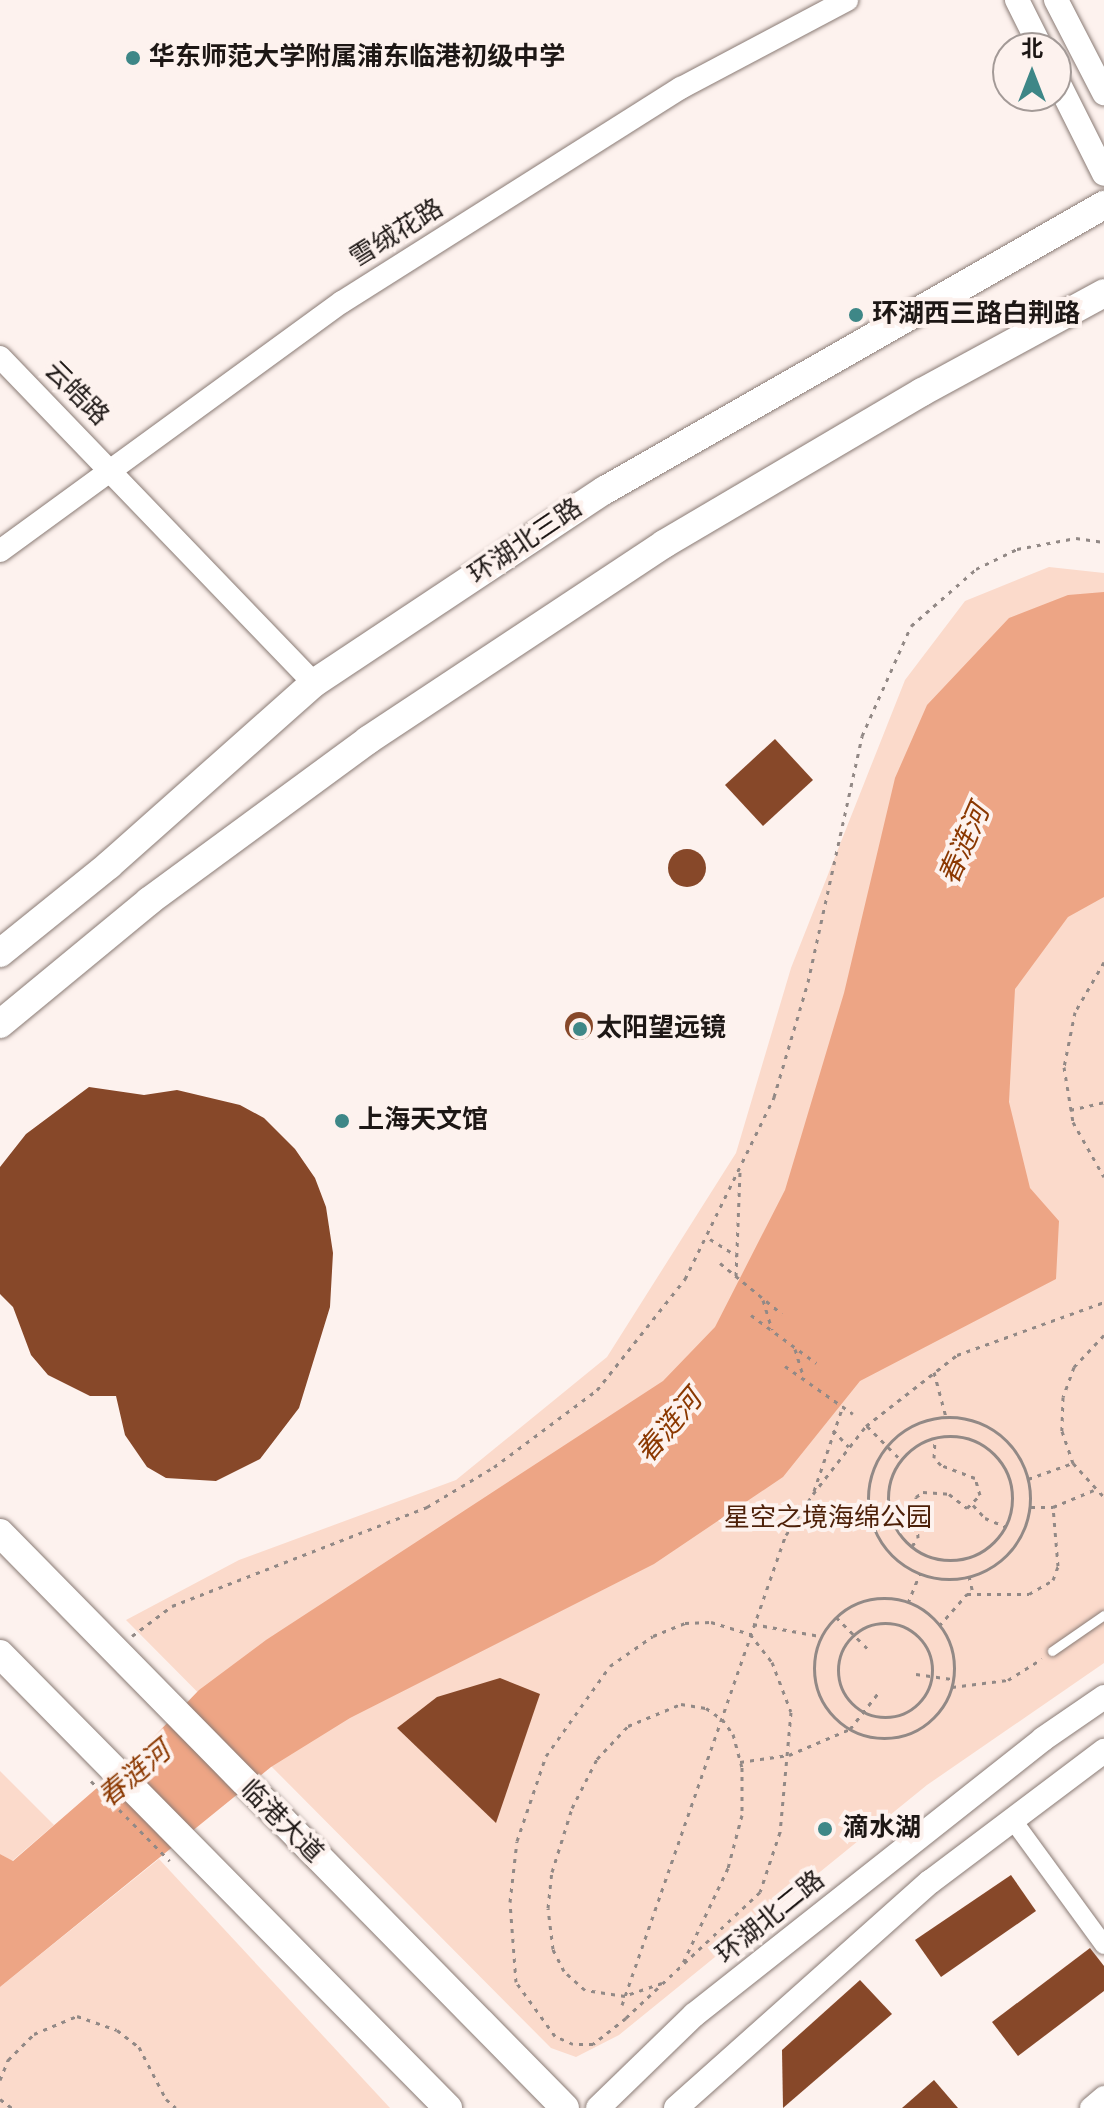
<!DOCTYPE html>
<meta charset="utf-8">
<style>
body{margin:0}
#map{position:relative;width:1104px;height:2108px;overflow:hidden;background:#fdf2ee;font-family:"Sofia Sans Condensed","Noto Sans SC",sans-serif}
div>[style]{position:absolute}
[style*='--x']{left:calc(var(--x)*1px);top:calc(var(--y)*1px);width:calc(var(--w)*1px);rotate:calc(var(--a)*1deg)}
.green>*{inset:0;background:#fbdacb}
.water>*{inset:0;background:#eda585}
.building>*{inset:0;background:#874829}
.round{border-radius:50%}
.path>*{height:3px;margin-top:-1.5px;transform-origin:0;background:repeating-linear-gradient(90deg,#928986 0 4px,transparent 0 10px)}
.path>.ring{margin:-1.5px;padding:0;box-sizing:content-box;background:none;border:3px solid #928986;border-radius:50%}
.roads{filter:drop-shadow(0 0 2px #8a7b75) drop-shadow(0 0 2px #8a7b75)}
.service>*{height:9px;margin:-4.5px;padding:0 4.5px;transform-origin:4.5px;border-radius:4.5px;background:#fff}
.minor>*{height:18px;margin:-9px;padding:0 9px;transform-origin:9px;border-radius:9px;background:#fff}
.tertiary>*{height:22px;margin:-11px;padding:0 11px;transform-origin:11px;border-radius:11px;background:#fff}
.secondary>*{height:24px;margin:-12px;padding:0 12px;transform-origin:12px;border-radius:12px;background:#fff}
.primary>*{height:28px;margin:-14px;padding:0 14px;transform-origin:14px;border-radius:14px;background:#fff}
.dots>*{width:22px;height:22px;translate:-50% -50%;box-sizing:border-box;border:4px solid #fdf2ee;border-radius:50%}
span{translate:-50% -50%;white-space:nowrap;text-align:center;line-height:1.15;-webkit-text-stroke:8px #fdf2ee;paint-order:stroke}
.poi-label{font-size:26px;color:#1d1715;font-weight:700}
.left{translate:0 -50%;text-align:left}
.street-label{font-size:26px;color:#1d1715}
.park-label{font-size:26px;color:#4c1f07}
.water-label{font-size:28px;color:#8b3801;font-style:italic}
.north{position:absolute;left:992px;top:32px;width:80px;height:80px;box-sizing:border-box;background:#fdf2ee;border:2px solid #a39a97;border-radius:50%;rotate:0deg;font-size:22px;font-weight:700;line-height:32px;text-align:center;color:#1d1715}
.north::after{content:'';display:block;margin:auto;width:28px;height:36px;background:#3e8787;clip-path:polygon(50% 0,100% 100%,50% 72%,0 100%)}
</style>
<div id="map">
<div class="green">
<i style="clip-path:polygon(1049px 567px,1104px 573px,1104px 1663px,927px 1785px,619px 2035px,576px 2057px,551px 2048px,126px 1620px,239px 1560px,456px 1480px,607px 1357px,736px 1153px,791px 968px,905px 680px,965px 601px)"></i>
<i style="clip-path:polygon(0 1771px,54px 1825px,12px 1861px,0 1854px)"></i>
<i style="clip-path:polygon(159px 1859px,390px 2108px,0 2108px,0 1987px)"></i>
</div>
<div class="water">
<i style="clip-path:polygon(1104px 592px,1104px 897px,1068px 917px,1015px 989px,1009px 1102px,1030px 1188px,1059px 1221px,1056px 1279px,860px 1381px,783px 1477px,654px 1564px,350px 1718px,271px 1767px,0 1987px,0 1854px,13px 1861px,144px 1747px,199px 1690px,266px 1640px,663px 1381px,715px 1327px,785px 1190px,844px 993px,895px 778px,927px 705px,1009px 618px,1068px 595px)"></i>
</div>
<div class="building">
<i style="clip-path:polygon(775px 739px,813px 780px,763px 826px,725px 785px)"></i>
<i class="round" style="left:668px;top:849px;width:38px;height:38px"></i>
<i class="round" style="left:565px;top:1012px;width:28px;height:28px"></i>
<i style="clip-path:polygon(89px 1087px,144px 1095px,177px 1090px,240px 1105px,264px 1118px,295px 1149px,315px 1178px,326px 1207px,333px 1253px,330px 1307px,299px 1408px,260px 1459px,216px 1481px,166px 1478px,147px 1467px,125px 1435px,116px 1396px,90px 1396px,48px 1375px,31px 1355px,13px 1307px,0 1294px,0 1167px,26px 1134px)"></i>
<i style="clip-path:polygon(500px 1678px,540px 1694px,496px 1823px,397px 1728px,437px 1697px)"></i>
<i style="clip-path:polygon(1011px 1875px,1036px 1911px,941px 1977px,915px 1940px)"></i>
<i style="clip-path:polygon(1090px 1948px,1104px 1966px,1104px 1991px,1018px 2056px,992px 2022px)"></i>
<i style="clip-path:polygon(860px 1980px,892px 2014px,783px 2108px,782px 2050px)"></i>
<i style="clip-path:polygon(934px 2080px,958px 2108px,902px 2108px)"></i>
</div>
<div class="path">
<i style="--x:1104;--y:962;--w:58;--a:120.1"></i>
<i style="--x:1075;--y:1012;--w:56;--a:101.3"></i>
<i style="--x:1064;--y:1067;--w:56;--a:80.7"></i>
<i style="--x:1073;--y:1122;--w:63;--a:60.6"></i>
<i style="--x:1070;--y:1110;--w:35;--a:-13"></i>
<i style="--x:710;--y:1239;--w:32;--a:32"></i>
<i style="--x:720;--y:1263;--w:80;--a:39.4"></i>
<i style="--x:736;--y:1276;--w:104;--a:-87.8"></i>
<i style="--x:763;--y:1300;--w:31;--a:73"></i>
<i style="--x:751;--y:1315;--w:81;--a:36.4"></i>
<i style="--x:1104;--y:1335;--w:44;--a:133.2"></i>
<i style="--x:1074;--y:1367;--w:32;--a:110"></i>
<i style="--x:1063;--y:1397;--w:34;--a:92"></i>
<i style="--x:1062;--y:1431;--w:34;--a:71"></i>
<i style="--x:1073;--y:1463;--w:46;--a:47.6"></i>
<i style="--x:795;--y:1349;--w:31;--a:73"></i>
<i style="--x:785;--y:1366;--w:83;--a:35.2"></i>
<i style="--x:934;--y:1372;--w:47;--a:75.1"></i>
<i class="ring" style="left:868px;top:1417px;width:159px;height:159px"></i>
<i style="--x:867;--y:1426;--w:48;--a:45"></i>
<i style="--x:833;--y:1430;--w:23;--a:47"></i>
<i class="ring" style="left:888px;top:1436px;width:121px;height:121px"></i>
<i style="--x:1028;--y:1479;--w:48;--a:-19.6"></i>
<i style="--x:814;--y:1491;--w:90;--a:-71.2"></i>
<i style="--x:973;--y:1505;--w:18;--a:47"></i>
<i style="--x:985;--y:1518;--w:23;--a:23"></i>
<i style="--x:1031;--y:1507;--w:22;--a:0"></i>
<i style="--x:1053;--y:1507;--w:44;--a:-22.5"></i>
<i style="--x:912;--y:1546;--w:10;--a:-53"></i>
<i style="--x:918;--y:1538;--w:41;--a:-92.8"></i>
<i style="--x:916;--y:1497;--w:9;--a:-36"></i>
<i style="--x:923;--y:1492;--w:26;--a:4"></i>
<i style="--x:949;--y:1494;--w:23;--a:38"></i>
<i style="--x:967;--y:1508;--w:18;--a:-45"></i>
<i style="--x:980;--y:1495;--w:18;--a:-106"></i>
<i style="--x:975;--y:1478;--w:36;--a:-159"></i>
<i style="--x:941;--y:1465;--w:10;--a:-135"></i>
<i style="--x:934;--y:1458;--w:20;--a:-87"></i>
<i style="--x:969;--y:1576;--w:18;--a:77"></i>
<i class="ring" style="left:814px;top:1598px;width:137px;height:137px"></i>
<i style="--x:908;--y:1603;--w:32;--a:-68"></i>
<i style="--x:836;--y:1617;--w:48;--a:45"></i>
<i style="--x:711;--y:1622;--w:41;--a:17.1"></i>
<i style="--x:750;--y:1634;--w:36;--a:52"></i>
<i style="--x:772;--y:1662;--w:53;--a:69.2"></i>
<i style="--x:791;--y:1712;--w:121;--a:95.2"></i>
<i style="--x:780;--y:1832;--w:63;--a:108.4"></i>
<i style="--x:760;--y:1892;--w:184;--a:136.8"></i>
<i style="--x:626;--y:2018;--w:42;--a:141.8"></i>
<i style="--x:593;--y:2044;--w:20;--a:180"></i>
<i style="--x:573;--y:2044;--w:20;--a:-156"></i>
<i style="--x:555;--y:2036;--w:67;--a:-125.8"></i>
<i style="--x:516;--y:1982;--w:80;--a:-94.3"></i>
<i style="--x:510;--y:1902;--w:61;--a:-83.5"></i>
<i style="--x:517;--y:1841;--w:90;--a:-71.2"></i>
<i style="--x:546;--y:1756;--w:110;--a:-54.6"></i>
<i style="--x:610;--y:1666;--w:52;--a:-34.9"></i>
<i style="--x:653;--y:1636;--w:35;--a:-22"></i>
<i style="--x:685;--y:1623;--w:26;--a:-2"></i>
<i class="ring" style="left:838px;top:1623px;width:91px;height:91px"></i>
<i style="--x:753;--y:1624;--w:68;--a:10.2"></i>
<i style="--x:939;--y:1626;--w:43;--a:-48.8"></i>
<i style="--x:967;--y:1594;--w:62;--a:0"></i>
<i style="--x:1029;--y:1594;--w:28;--a:-30"></i>
<i style="--x:1053;--y:1580;--w:15;--a:-70"></i>
<i style="--x:1058;--y:1566;--w:59;--a:-94.8"></i>
<i style="--x:132;--y:1636;--w:50;--a:-36.9"></i>
<i style="--x:172;--y:1606;--w:274;--a:-21.2"></i>
<i style="--x:427;--y:1507;--w:78;--a:-30.8"></i>
<i style="--x:494;--y:1467;--w:129;--a:-36.8"></i>
<i style="--x:597;--y:1390;--w:142;--a:-51.6"></i>
<i style="--x:685;--y:1279;--w:203;--a:-63.9"></i>
<i style="--x:774;--y:1097;--w:120;--a:-73.5"></i>
<i style="--x:808;--y:982;--w:252;--a:-77.6"></i>
<i style="--x:862;--y:736;--w:120;--a:-66"></i>
<i style="--x:911;--y:626;--w:86;--a:-41.2"></i>
<i style="--x:976;--y:569;--w:46;--a:-26"></i>
<i style="--x:1017;--y:549;--w:60;--a:-10.6"></i>
<i style="--x:1076;--y:538;--w:28;--a:8"></i>
<i style="--x:916;--y:1674;--w:36;--a:8"></i>
<i style="--x:952;--y:1687;--w:56;--a:-7.1"></i>
<i style="--x:1008;--y:1680;--w:40;--a:-32"></i>
<i style="--x:740;--y:1762;--w:49;--a:-8.1"></i>
<i style="--x:789;--y:1755;--w:66;--a:-23.1"></i>
<i style="--x:850;--y:1729;--w:47;--a:-51.9"></i>
<i style="--x:91;--y:1781;--w:112;--a:45.4"></i>
<i style="--x:662;--y:1983;--w:39;--a:161"></i>
<i style="--x:625;--y:1996;--w:40;--a:-171.5"></i>
<i style="--x:585;--y:1990;--w:28;--a:-138"></i>
<i style="--x:564;--y:1971;--w:25;--a:-117"></i>
<i style="--x:553;--y:1949;--w:41;--a:-97"></i>
<i style="--x:548;--y:1908;--w:36;--a:-84"></i>
<i style="--x:552;--y:1872;--w:67;--a:-72.6"></i>
<i style="--x:572;--y:1808;--w:55;--a:-63"></i>
<i style="--x:597;--y:1759;--w:45;--a:-46.8"></i>
<i style="--x:628;--y:1726;--w:57;--a:-22.5"></i>
<i style="--x:681;--y:1704;--w:25;--a:9"></i>
<i style="--x:706;--y:1708;--w:19;--a:35"></i>
<i style="--x:722;--y:1719;--w:19;--a:54"></i>
<i style="--x:733;--y:1734;--w:34;--a:75"></i>
<i style="--x:742;--y:1767;--w:48;--a:90"></i>
<i style="--x:742;--y:1815;--w:55;--a:104.8"></i>
<i style="--x:728;--y:1868;--w:110;--a:115.4"></i>
<i style="--x:622;--y:2005;--w:498;--a:-70.8"></i>
<i style="--x:786;--y:1535;--w:49;--a:-56.6"></i>
<i style="--x:813;--y:1494;--w:86;--a:-52.1"></i>
<i style="--x:866;--y:1426;--w:115;--a:-38"></i>
<i style="--x:957;--y:1355;--w:156;--a:-19.8"></i>
<i style="--x:0;--y:2080;--w:22;--a:-68"></i>
<i style="--x:8;--y:2060;--w:37;--a:-45"></i>
<i style="--x:34;--y:2034;--w:47;--a:-22.7"></i>
<i style="--x:77;--y:2016;--w:42;--a:19.3"></i>
<i style="--x:117;--y:2030;--w:28;--a:38"></i>
<i style="--x:139;--y:2047;--w:59;--a:62.6"></i>
<i style="--x:166;--y:2099;--w:13;--a:42"></i>
<i style="--x:0;--y:2099;--w:15;--a:37"></i>
</div>
<div class="roads">
<div class="service">
<i style="--x:1052;--y:1651;--w:63;--a:-34.7"></i>
</div>
<div class="minor">
<i style="--x:1012;--y:1819;--w:156;--a:53.9"></i>
</div>
<div class="tertiary">
<i style="--x:0;--y:357;--w:453;--a:46.1"></i>
<i style="--x:0;--y:551;--w:423;--a:-36.1"></i>
<i style="--x:342;--y:302;--w:401;--a:-32.3"></i>
<i style="--x:681;--y:88;--w:188;--a:-27.9"></i>
<i style="--x:1091;--y:2108;--w:17;--a:-40"></i>
</div>
<div class="secondary">
<i style="--x:1017;--y:0;--w:54;--a:63.4"></i>
<i style="--x:1056;--y:0;--w:105;--a:62.7"></i>
<i style="--x:1056;--y:78;--w:107;--a:63.4"></i>
<i style="--x:598;--y:2108;--w:134;--a:-44.1"></i>
<i style="--x:694;--y:2015;--w:445;--a:-38.3"></i>
<i style="--x:1043;--y:1739;--w:74;--a:-34.5"></i>
<i style="--x:676;--y:2108;--w:340;--a:-41.7"></i>
<i style="--x:930;--y:1882;--w:218;--a:-37"></i>
</div>
<div class="primary">
<i style="--x:0;--y:953;--w:140;--a:-38.9"></i>
<i style="--x:109;--y:865;--w:274;--a:-41.6"></i>
<i style="--x:314;--y:683;--w:349;--a:-33.6"></i>
<i style="--x:605;--y:490;--w:575;--a:-29.73"></i>
<i style="--x:0;--y:1024;--w:193;--a:-39.5"></i>
<i style="--x:149;--y:901;--w:272;--a:-36.3"></i>
<i style="--x:368;--y:740;--w:355;--a:-33.5"></i>
<i style="--x:664;--y:544;--w:299;--a:-30.5"></i>
<i style="--x:922;--y:392;--w:207;--a:-28.5"></i>
<i style="--x:0;--y:1533;--w:806;--a:45.5"></i>
<i style="--x:0;--y:1654;--w:638;--a:45.38"></i>
</div>
</div>
<div class="dots">
<i style="left:133px;top:58px;background:#3e8787"></i>
<i style="left:856px;top:315px;background:#3e8787"></i>
<i style="left:580px;top:1029px;background:#3e8787"></i>
<i style="left:342px;top:1121px;background:#3e8787"></i>
<i style="left:825px;top:1829px;background:#3e8787"></i>
</div>
<div class="poi-label">
<span class="left" style="left:149px;top:58px">华东师范大学附属浦东临港初级中学</span>
<span class="left" style="left:872px;top:315px">环湖西三路白荆路</span>
<span class="left" style="left:596px;top:1029px">太阳望远镜</span>
<span class="left" style="left:358px;top:1121px">上海天文馆</span>
<span class="left" style="left:843px;top:1829px">滴水湖</span>
</div>
<div class="street-label">
<span style="left:397px;top:234px;rotate:-32deg">雪绒花路</span>
<span style="left:76px;top:394px;rotate:45deg">云皓路</span>
<span style="left:526px;top:542px;rotate:-34deg">环湖北三路</span>
<span style="left:281px;top:1822px;rotate:45deg">临港大道</span>
<span style="left:771px;top:1918px;rotate:-39deg">环湖北二路</span>
</div>
<div class="park-label">
<span style="left:828px;top:1519px">星空之境海绵公园</span>
</div>
<div class="water-label">
<span style="left:965px;top:845px;rotate:-66deg">春涟河</span>
<span style="left:670px;top:1427px;rotate:-50deg">春涟河</span>
<span style="left:135px;top:1775px;rotate:-40deg">春涟河</span>
</div>
<div class="north">北</div>
</div>
